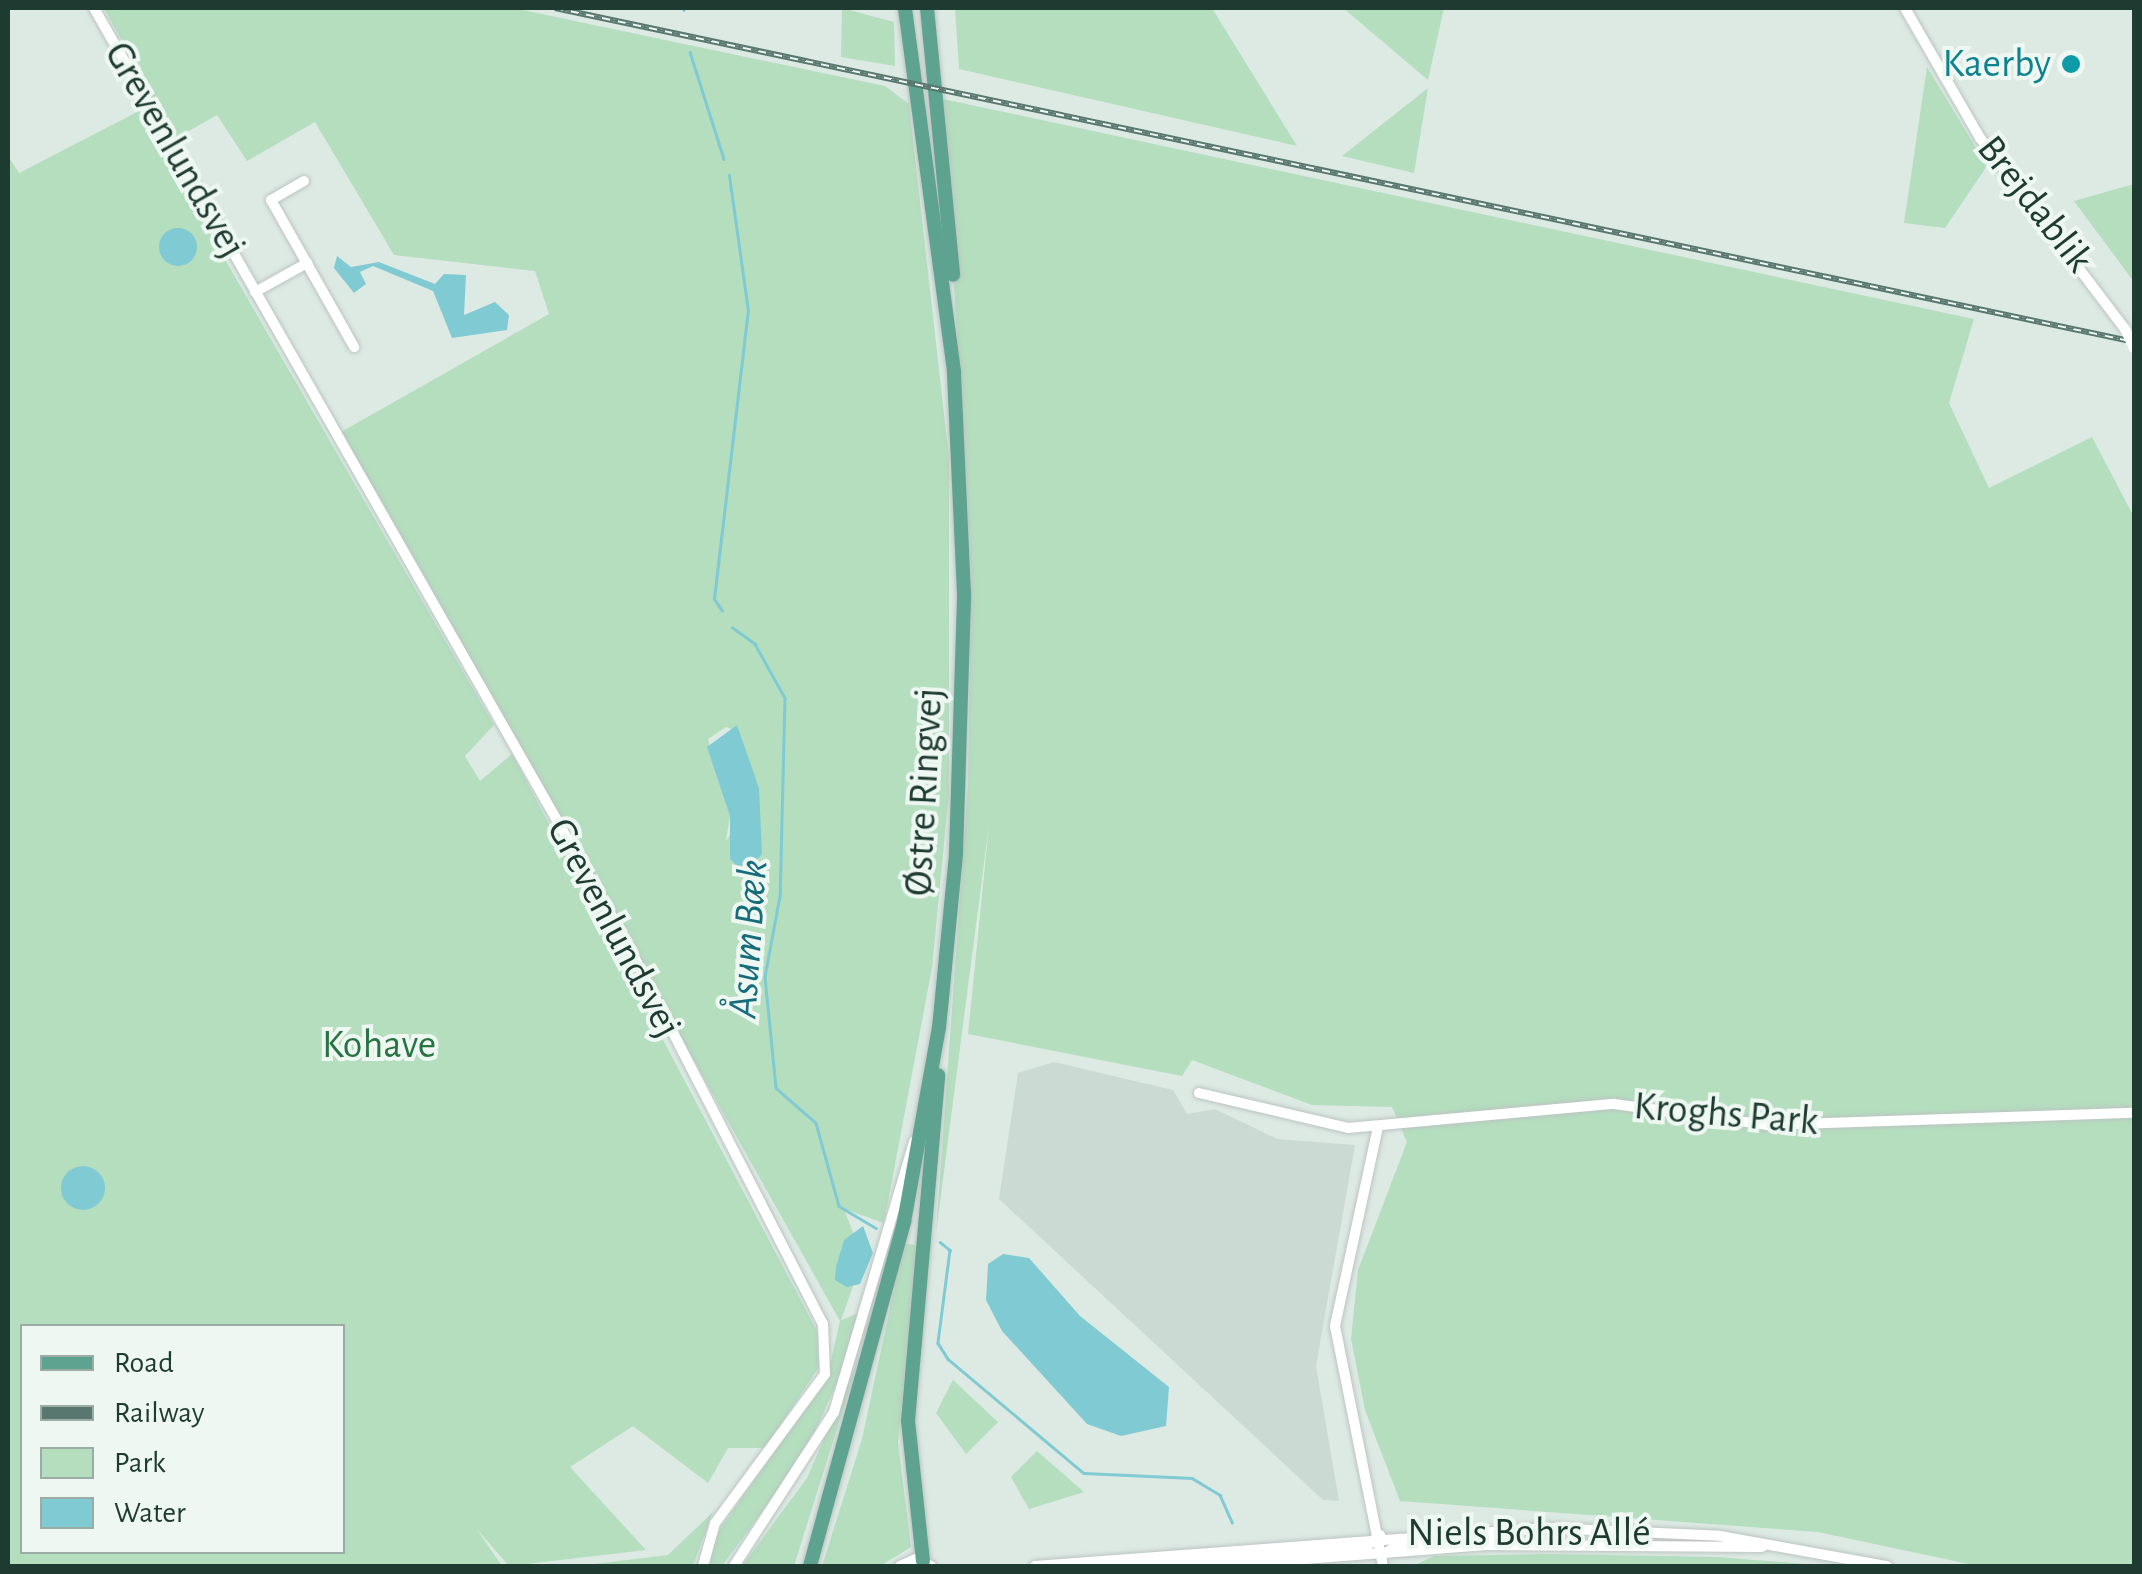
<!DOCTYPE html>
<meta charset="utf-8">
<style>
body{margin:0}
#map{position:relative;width:2142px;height:1574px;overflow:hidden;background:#ddeae4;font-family:"Alegreya Sans",sans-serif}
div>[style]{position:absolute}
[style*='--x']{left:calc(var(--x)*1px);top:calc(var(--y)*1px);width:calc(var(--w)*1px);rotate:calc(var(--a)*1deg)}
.built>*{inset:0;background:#cbdad3}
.green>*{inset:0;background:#b4debe}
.water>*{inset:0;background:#80cad4}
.round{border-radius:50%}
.stream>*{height:2.5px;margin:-1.25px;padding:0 1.25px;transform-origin:1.25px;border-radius:1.25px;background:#80cad4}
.roads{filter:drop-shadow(0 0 2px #bcc4c2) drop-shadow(0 0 2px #bcc4c2)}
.minor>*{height:10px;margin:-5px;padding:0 5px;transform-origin:5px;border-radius:5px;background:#fff}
.major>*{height:14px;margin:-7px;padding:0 7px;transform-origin:7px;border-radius:7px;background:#5ea390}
.rail>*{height:6px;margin-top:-3px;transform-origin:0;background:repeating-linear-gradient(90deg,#eef7f2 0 8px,#58776e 0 16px);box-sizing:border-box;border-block:2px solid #58776e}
.minor-bridge>*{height:10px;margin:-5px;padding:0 5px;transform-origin:5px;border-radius:5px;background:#fff}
.dots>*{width:28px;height:28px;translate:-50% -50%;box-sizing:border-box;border:5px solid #eef7f2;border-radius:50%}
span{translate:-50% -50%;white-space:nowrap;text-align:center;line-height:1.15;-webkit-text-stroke:8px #eef7f2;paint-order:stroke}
.culture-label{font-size:40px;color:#0d838f}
.right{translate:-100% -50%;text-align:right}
.street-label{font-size:40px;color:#1e3b32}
.park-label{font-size:40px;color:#267442}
.water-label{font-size:42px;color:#156c7a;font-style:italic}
.frame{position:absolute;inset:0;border:10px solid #1e3b32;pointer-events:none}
.legend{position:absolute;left:20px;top:1324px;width:325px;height:230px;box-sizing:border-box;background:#eef7f2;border:2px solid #9baca5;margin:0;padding:12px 18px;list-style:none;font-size:30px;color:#1e3b32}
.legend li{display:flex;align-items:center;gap:20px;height:50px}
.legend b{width:50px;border:2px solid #9baca5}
</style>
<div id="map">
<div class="built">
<i style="clip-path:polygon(1054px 1062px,1173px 1090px,1187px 1114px,1215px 1109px,1277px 1139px,1355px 1145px,1316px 1366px,1339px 1501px,1323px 1500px,999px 1199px,1018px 1073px)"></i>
</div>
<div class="green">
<i style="clip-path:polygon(evenodd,104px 8px,513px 8px,885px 86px,909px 104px,949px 458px,949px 792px,932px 968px,884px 1223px,844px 1209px,863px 1258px,841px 1320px,862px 1312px,837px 1383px,804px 1455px,722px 1566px,710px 1566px,717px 1533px,827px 1378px,840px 1321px,341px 432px,549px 314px,535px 271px,394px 255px,315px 122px,247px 161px,217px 115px,175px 139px,104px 8px,726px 727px,737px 731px,759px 788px,726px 841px,730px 816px,708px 739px,726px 727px)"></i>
<i style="clip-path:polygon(842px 8px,894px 22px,895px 66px,841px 57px)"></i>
<i style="clip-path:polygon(955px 8px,1212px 8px,1297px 146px,959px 69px)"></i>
<i style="clip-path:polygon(1343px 8px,1444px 8px,1428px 80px)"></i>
<i style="clip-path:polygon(1927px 67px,1987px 166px,1945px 228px,1904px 223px)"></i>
<i style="clip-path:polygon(1428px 88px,1414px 173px,1342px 156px)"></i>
<i style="clip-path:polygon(943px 99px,1974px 319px,1949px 403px,1989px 488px,2092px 437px,2134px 517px,2134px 1566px,1978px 1566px,1818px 1532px,1400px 1501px,1365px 1410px,1351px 1339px,1358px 1270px,1407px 1142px,1392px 1107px,1312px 1105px,1192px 1060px,1182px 1076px,968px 1034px,989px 825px,936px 1233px,968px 785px,971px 577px)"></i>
<i style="clip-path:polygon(evenodd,139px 111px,494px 725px,465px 756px,480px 781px,512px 754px,817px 1331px,819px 1367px,765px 1448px,728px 1448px,708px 1483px,633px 1426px,570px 1467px,646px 1550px,509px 1566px,476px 1528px,502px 1566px,8px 1566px,8px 156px,19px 173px,139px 111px,22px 1326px,342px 1326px,342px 1552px,22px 1552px,22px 1326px)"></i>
<i style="clip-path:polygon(2134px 184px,2134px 282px,2074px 201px)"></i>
<i style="clip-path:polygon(904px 1243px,919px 1246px,898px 1442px,911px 1547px,880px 1566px,822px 1566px,862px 1439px)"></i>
<i style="clip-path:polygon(859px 1359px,794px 1566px,742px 1566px,807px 1478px)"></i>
<i style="clip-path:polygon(953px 1380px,998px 1422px,966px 1454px,936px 1413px)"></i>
<i style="clip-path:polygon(1037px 1451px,1084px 1492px,1029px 1509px,1011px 1477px)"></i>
<i style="clip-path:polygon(713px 1512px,693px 1566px,578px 1566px,668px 1555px)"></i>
<i style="clip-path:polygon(1549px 1554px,1717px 1557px,1832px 1566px,1413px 1566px,1434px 1556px)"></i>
</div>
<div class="water">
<i class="round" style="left:159px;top:228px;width:38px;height:38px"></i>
<i style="clip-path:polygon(337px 256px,351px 267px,379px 262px,435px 284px,444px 274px,466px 275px,464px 315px,495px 302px,509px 315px,507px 330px,452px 338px,433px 291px,373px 266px,360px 272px,366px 284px,354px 293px,334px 268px)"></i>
<i style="clip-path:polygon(737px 725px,759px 788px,762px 854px,745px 873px,730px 859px,730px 816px,707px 747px)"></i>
<i class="round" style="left:61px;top:1166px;width:44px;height:44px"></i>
<i style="clip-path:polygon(863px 1226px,873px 1253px,860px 1284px,847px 1287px,835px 1280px,836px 1267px,844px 1240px)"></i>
<i style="clip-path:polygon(1003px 1254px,1029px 1258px,1080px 1316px,1169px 1387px,1166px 1426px,1121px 1436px,1087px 1424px,1002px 1331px,986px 1300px,988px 1264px)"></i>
</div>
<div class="stream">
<i style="--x:683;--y:8;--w:2;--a:63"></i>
<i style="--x:690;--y:52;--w:112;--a:72.4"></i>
<i style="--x:722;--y:611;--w:14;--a:-124"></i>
<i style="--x:714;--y:599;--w:290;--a:-83.3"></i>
<i style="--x:748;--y:311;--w:137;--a:-98"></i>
<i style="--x:732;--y:627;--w:29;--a:36"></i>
<i style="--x:755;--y:644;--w:62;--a:60.9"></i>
<i style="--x:785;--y:698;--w:198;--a:91.4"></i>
<i style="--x:780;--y:896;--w:82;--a:100.5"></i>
<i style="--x:765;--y:977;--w:112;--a:84.3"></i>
<i style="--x:776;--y:1088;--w:53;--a:41.2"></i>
<i style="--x:816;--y:1123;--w:86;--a:74.5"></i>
<i style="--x:839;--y:1206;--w:43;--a:30.7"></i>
<i style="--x:940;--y:1242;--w:13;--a:39"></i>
<i style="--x:950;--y:1250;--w:94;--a:97.4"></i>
<i style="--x:938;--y:1343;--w:19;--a:58"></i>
<i style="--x:948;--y:1359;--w:177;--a:40"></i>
<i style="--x:1084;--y:1473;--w:108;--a:2.7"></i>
<i style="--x:1192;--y:1478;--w:33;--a:31"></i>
<i style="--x:1220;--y:1495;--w:30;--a:66"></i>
</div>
<div class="roads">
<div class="minor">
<i style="--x:94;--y:8;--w:1078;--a:60.32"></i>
<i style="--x:628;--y:945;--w:426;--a:62.8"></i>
<i style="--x:823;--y:1324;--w:50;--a:87.7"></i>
<i style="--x:825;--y:1374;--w:185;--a:126.4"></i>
<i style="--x:715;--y:1523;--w:45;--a:105.6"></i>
<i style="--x:1905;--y:8;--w:150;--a:60"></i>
<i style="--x:1980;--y:138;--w:240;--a:52.8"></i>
<i style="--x:304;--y:181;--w:38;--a:150"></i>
<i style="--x:271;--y:200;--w:169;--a:60.5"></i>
<i style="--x:255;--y:292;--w:60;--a:-29.1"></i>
<i style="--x:1199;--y:1093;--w:153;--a:13.2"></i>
<i style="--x:1348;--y:1128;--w:267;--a:-5.2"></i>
<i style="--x:1614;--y:1104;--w:154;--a:7.8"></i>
<i style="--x:1767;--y:1125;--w:367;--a:-1.9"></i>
<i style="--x:1378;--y:1127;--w:204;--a:102.2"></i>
<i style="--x:1335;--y:1326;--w:245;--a:78.7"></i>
<i style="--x:1383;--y:1555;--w:23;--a:-34"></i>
<i style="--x:1402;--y:1542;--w:113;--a:-3.5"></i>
<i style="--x:734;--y:1566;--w:184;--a:-57"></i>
<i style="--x:834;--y:1412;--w:282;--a:-73.5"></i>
<i style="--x:900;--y:1566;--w:17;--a:-24"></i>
<i style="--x:916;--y:1559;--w:17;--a:25"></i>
<i style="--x:1035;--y:1566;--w:513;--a:-4.24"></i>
<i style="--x:1547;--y:1528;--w:173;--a:2.6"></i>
<i style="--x:1720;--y:1536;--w:170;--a:10.2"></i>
<i style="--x:1121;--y:1566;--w:245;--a:-4.2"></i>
<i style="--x:1365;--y:1548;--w:20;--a:-41"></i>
<i style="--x:1214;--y:1566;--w:276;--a:-4.4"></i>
<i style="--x:1489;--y:1545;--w:273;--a:0.4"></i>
</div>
<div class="major">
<i style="--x:927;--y:8;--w:268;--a:84.4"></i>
<i style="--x:923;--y:1561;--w:141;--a:-96.1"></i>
<i style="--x:908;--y:1421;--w:347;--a:-85"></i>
<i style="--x:810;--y:1566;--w:357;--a:-74.7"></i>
<i style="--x:904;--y:1222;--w:197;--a:-79.8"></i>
<i style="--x:939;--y:1028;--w:175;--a:-84.4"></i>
<i style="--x:956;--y:854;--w:260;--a:-88.2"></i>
<i style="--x:964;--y:594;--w:223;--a:-92.6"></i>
<i style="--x:954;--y:371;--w:366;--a:-97.7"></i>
</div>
</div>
<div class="rail">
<i style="--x:555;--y:8;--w:1614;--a:11.94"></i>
</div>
<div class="minor-bridge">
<i style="--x:2125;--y:329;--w:21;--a:65"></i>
</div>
<div class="dots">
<i style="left:2071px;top:64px;background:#0f9aa8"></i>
</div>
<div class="culture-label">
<span class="right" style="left:2051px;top:64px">Kaerby</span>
</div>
<div class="street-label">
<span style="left:175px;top:150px;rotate:60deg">Grevenlundsvej</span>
<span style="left:2035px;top:204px;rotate:52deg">Brejdablik</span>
<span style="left:924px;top:792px;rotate:-87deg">Østre Ringvej</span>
<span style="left:614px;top:928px;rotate:62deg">Grevenlundsvej</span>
<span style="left:1726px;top:1114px;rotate:5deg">Kroghs Park</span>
<span style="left:1529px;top:1533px">Niels Bohrs Allé</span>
</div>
<div class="park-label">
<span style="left:379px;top:1045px">Kohave</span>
</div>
<div class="water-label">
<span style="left:748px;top:939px;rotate:-86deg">Åsum Bæk</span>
</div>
<div class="frame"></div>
<ul class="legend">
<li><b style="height:12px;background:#5ea390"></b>Road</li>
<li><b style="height:12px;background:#58776e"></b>Railway</li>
<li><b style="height:28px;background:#b4debe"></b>Park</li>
<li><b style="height:28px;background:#80cad4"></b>Water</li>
</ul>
</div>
